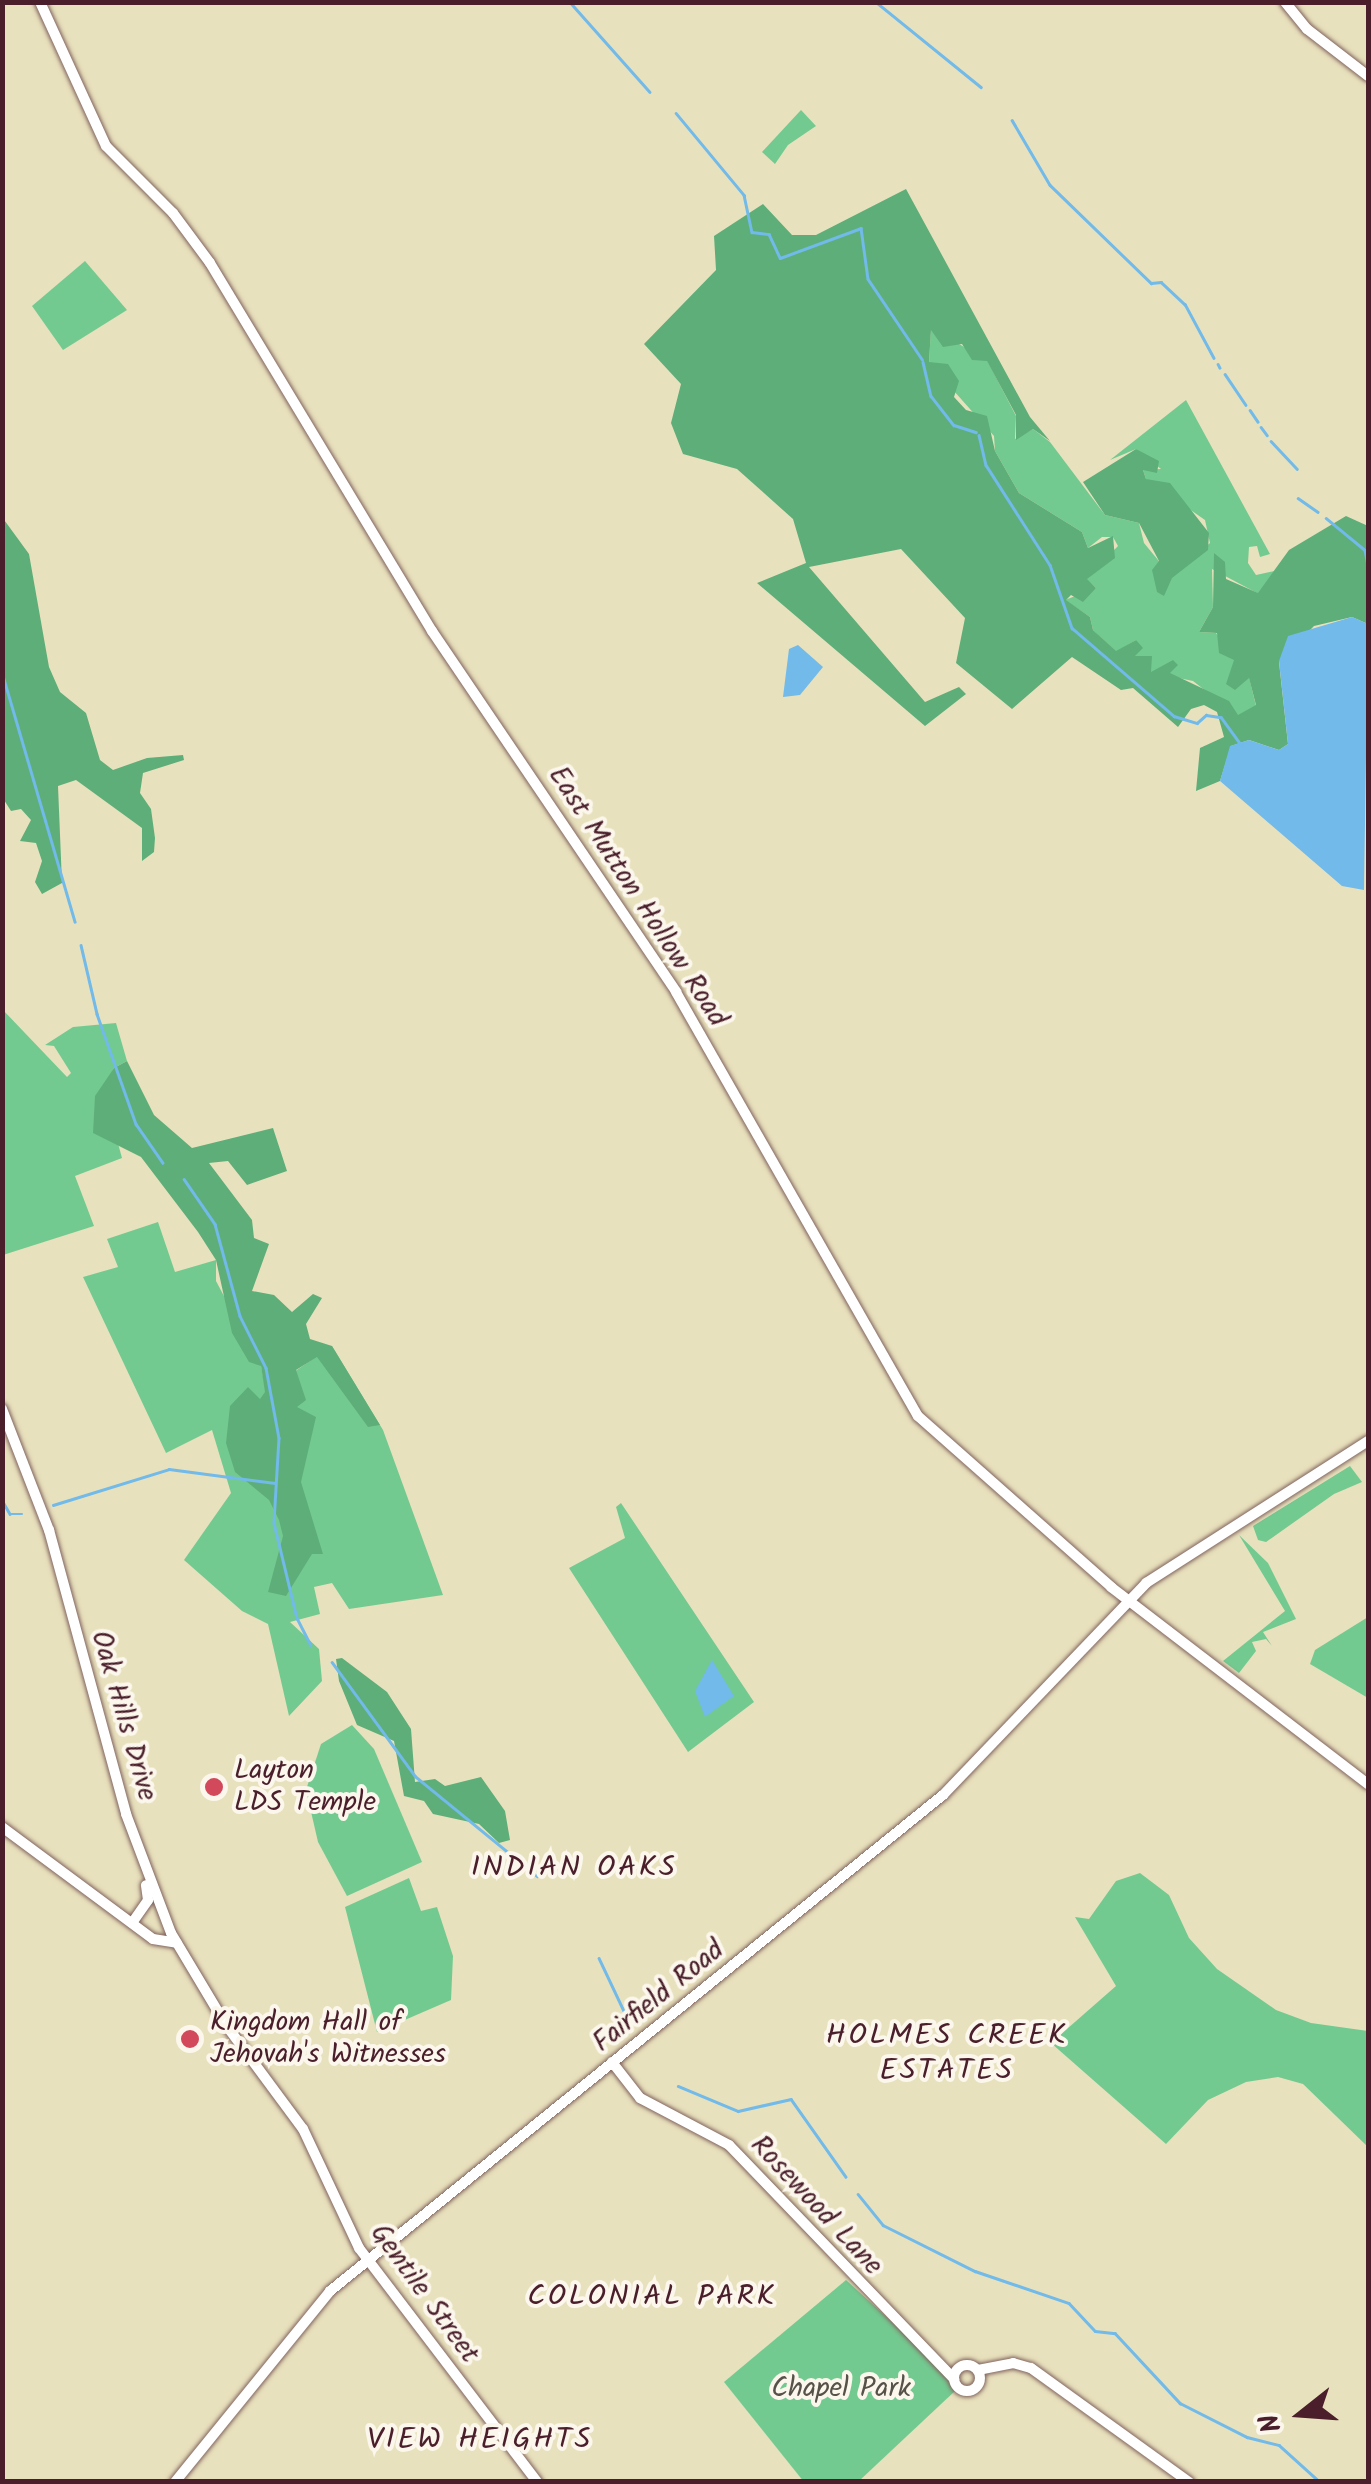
<!DOCTYPE html>
<style>
body{margin:0}
#map{position:relative;width:1371px;height:2484px;overflow:hidden;background:#e8e1bd;font-family:Kalam,sans-serif}
div>[style]{position:absolute}
[style*='--x']{left:calc(var(--x)*1px);top:calc(var(--y)*1px);width:calc(var(--w)*1px);rotate:calc(var(--a)*1deg)}
.green>*{inset:0;background:#73ca90}
.forest>*{inset:0;background:#5eae7a}
.water>*{inset:0;background:#71bae9}
.stream>*{height:2.5px;margin:-1.25px;padding:0 1.25px;transform-origin:1.25px;border-radius:1.25px;background:#71bae9}
.roads{filter:drop-shadow(0 0 2px #81635e) drop-shadow(0 0 2px #81635e)}
.secondary>*{height:10px;margin:-5px;padding:0 5px;transform-origin:5px;border-radius:5px;background:#fff}
.secondary>.ring{margin:-5px;padding:0;box-sizing:content-box;background:none;border:10px solid #fff;border-radius:50%}
.dots>*{width:28px;height:28px;translate:-50% -50%;box-sizing:border-box;border:5px solid #fbf7ec;border-radius:50%}
span{translate:-50% -50%;white-space:nowrap;text-align:center;line-height:1.15;-webkit-text-stroke:8px #fbf7ec;paint-order:stroke}
.street-label{font-size:28px;color:#4a1f2b}
.poi-label{font-size:28px;color:#4a1f2b}
.left{translate:0 -50%;text-align:left}
.park-label{font-size:28px;color:#565249}
.neighbourhood-label{font-size:30px;color:#4a1f2b;letter-spacing:2.5px}
.frame{position:absolute;inset:0;border:5px solid #4a1f2b;pointer-events:none}
.north{position:absolute;left:1251px;top:2364px;width:100px;height:100px;-webkit-text-stroke:8px #fbf7ec;paint-order:stroke;rotate:253deg;font-size:28px;font-weight:700;line-height:40px;text-align:center;color:#4a1f2b}
.north::after{content:'';display:block;margin:auto;width:35px;height:45px;background:#4a1f2b;clip-path:polygon(50% 0,100% 100%,50% 72%,0 100%)}
</style>
<div id="map">
<div class="green">
<i style="clip-path:polygon(801px 110px,816px 126px,788px 145px,775px 164px,762px 152px)"></i>
<i style="clip-path:polygon(85px 261px,127px 310px,63px 350px,32px 306px)"></i>
<i style="clip-path:polygon(931px 328px,987px 360px,1016px 416px,1015px 439px,1033px 429px,1050px 442px,1105px 515px,1139px 523px,1144px 543px,1172px 577px,1210px 543px,1205px 520px,1146px 479px,1143px 470px,1161px 469px,1136px 449px,1110px 460px,1186px 400px,1270px 554px,1260px 557px,1257px 546px,1249px 547px,1248px 563px,1256px 575px,1279px 570px,1252px 601px,1257px 593px,1212px 569px,1213px 607px,1199px 632px,1216px 633px,1249px 677px,1256px 706px,1238px 716px,1193px 681px,1150px 672px,1134px 657px,1136px 640px,1116px 652px,1093px 630px,1090px 617px,1065px 600px,1096px 588px,1086px 579px,1118px 546px,1113px 537px,1102px 537px,1088px 548px,1082px 532px,1019px 493px,995px 451px,994px 436px,929px 363px)"></i>
<i style="clip-path:polygon(3px 1010px,67px 1077px,71px 1073px,54px 1046px,45px 1045px,73px 1027px,116px 1023px,127px 1061px,114px 1068px,103px 1089px,122px 1158px,75px 1176px,94px 1226px,3px 1255px)"></i>
<i style="clip-path:polygon(158px 1222px,175px 1272px,216px 1260px,216px 1281px,261px 1366px,266px 1391px,332px 1346px,383px 1430px,443px 1595px,349px 1609px,332px 1583px,314px 1587px,320px 1614px,290px 1622px,319px 1649px,322px 1681px,289px 1716px,268px 1624px,242px 1611px,184px 1560px,231px 1493px,212px 1430px,166px 1453px,83px 1277px,118px 1267px,107px 1239px)"></i>
<i style="clip-path:polygon(1350px 1466px,1362px 1482px,1334px 1494px,1266px 1542px,1258px 1540px,1253px 1526px)"></i>
<i style="clip-path:polygon(621px 1503px,754px 1702px,688px 1752px,569px 1568px,625px 1538px,616px 1507px)"></i>
<i style="clip-path:polygon(1239px 1535px,1268px 1563px,1296px 1619px,1263px 1632px,1272px 1646px,1266px 1639px,1252px 1642px,1256px 1651px,1239px 1673px,1223px 1661px,1285px 1611px)"></i>
<i style="clip-path:polygon(1368px 1617px,1368px 1698px,1310px 1664px,1315px 1650px)"></i>
<i style="clip-path:polygon(352px 1725px,374px 1749px,422px 1862px,347px 1896px,318px 1842px,306px 1790px,321px 1744px)"></i>
<i style="clip-path:polygon(1140px 1873px,1169px 1895px,1189px 1938px,1217px 1969px,1276px 2010px,1311px 2023px,1368px 2031px,1368px 2147px,1303px 2084px,1278px 2077px,1246px 2082px,1208px 2100px,1166px 2144px,1051px 2043px,1116px 1986px,1075px 1917px,1089px 1919px,1116px 1881px)"></i>
<i style="clip-path:polygon(409px 1878px,421px 1911px,437px 1907px,453px 1956px,451px 2000px,377px 2032px,345px 1907px)"></i>
<i style="clip-path:polygon(846px 2280px,950px 2375px,955px 2391px,859px 2481px,804px 2482px,724px 2382px)"></i>
</div>
<div class="forest">
<i style="clip-path:polygon(906px 189px,1030px 417px,1050px 441px,1033px 429px,1016px 440px,1016px 415px,987px 361px,972px 360px,962px 344px,943px 347px,931px 330px,929px 362px,948px 364px,959px 381px,954px 397px,966px 410px,987px 416px,995px 451px,1019px 493px,1082px 532px,1088px 548px,1113px 536px,1115px 558px,1087px 579px,1096px 588px,1083px 602px,1071px 595px,1066px 600px,1090px 617px,1093px 630px,1116px 651px,1136px 640px,1143px 648px,1135px 656px,1152px 656px,1151px 672px,1173px 660px,1178px 665px,1170px 673px,1229px 701px,1238px 715px,1256px 705px,1249px 678px,1235px 690px,1226px 684px,1234px 660px,1219px 653px,1217px 633px,1199px 632px,1213px 607px,1214px 553px,1225px 562px,1226px 579px,1258px 593px,1289px 550px,1346px 516px,1368px 526px,1368px 624px,1352px 617px,1314px 626px,1279px 662px,1288px 744px,1279px 750px,1249px 740px,1231px 746px,1220px 781px,1196px 791px,1200px 748px,1224px 737px,1217px 712px,1204px 705px,1191px 709px,1178px 727px,1133px 688px,1121px 690px,1072px 657px,1012px 709px,956px 663px,965px 618px,901px 549px,809px 567px,925px 702px,959px 687px,966px 694px,925px 726px,757px 583px,806px 563px,793px 519px,737px 469px,683px 454px,671px 423px,681px 384px,644px 344px,716px 270px,714px 236px,763px 204px,792px 235px,816px 235px)"></i>
<i style="clip-path:polygon(1136px 449px,1159px 461px,1157px 473px,1143px 470px,1146px 479px,1170px 483px,1209px 533px,1208px 550px,1172px 578px,1164px 596px,1157px 592px,1152px 570px,1159px 561px,1139px 523px,1105px 515px,1083px 482px)"></i>
<i style="clip-path:polygon(2px 517px,29px 554px,49px 667px,60px 692px,86px 713px,100px 760px,113px 770px,147px 758px,183px 755px,184px 760px,143px 773px,140px 793px,151px 809px,155px 838px,154px 852px,142px 861px,142px 828px,76px 780px,58px 786px,62px 883px,42px 894px,35px 882px,42px 861px,36px 843px,20px 841px,31px 820px,21px 809px,11px 811px,4px 800px)"></i>
<i style="clip-path:polygon(127px 1061px,154px 1115px,192px 1148px,273px 1128px,287px 1171px,247px 1185px,228px 1161px,209px 1163px,252px 1220px,254px 1238px,269px 1244px,252px 1291px,274px 1295px,292px 1312px,313px 1294px,322px 1298px,306px 1324px,310px 1339px,332px 1346px,380px 1425px,368px 1427px,317px 1357px,296px 1370px,306px 1400px,297px 1407px,316px 1417px,301px 1482px,323px 1554px,312px 1554px,286px 1596px,268px 1592px,283px 1536px,279px 1520px,269px 1500px,235px 1472px,226px 1443px,230px 1406px,248px 1387px,260px 1399px,265px 1392px,261px 1366px,249px 1362px,232px 1333px,216px 1260px,198px 1232px,141px 1157px,93px 1133px,95px 1096px,114px 1068px)"></i>
<i style="clip-path:polygon(342px 1658px,387px 1692px,411px 1729px,415px 1782px,435px 1779px,445px 1786px,481px 1777px,505px 1811px,510px 1840px,499px 1843px,479px 1824px,433px 1814px,424px 1801px,404px 1796px,394px 1741px,357px 1725px,339px 1681px,336px 1659px)"></i>
</div>
<div class="water">
<i style="clip-path:polygon(1352px 617px,1368px 624px,1364px 890px,1342px 886px,1220px 781px,1230px 746px,1249px 740px,1279px 750px,1288px 744px,1279px 661px,1288px 636px)"></i>
<i style="clip-path:polygon(798px 645px,823px 667px,800px 695px,783px 697px,789px 649px)"></i>
<i style="clip-path:polygon(712px 1660px,734px 1696px,705px 1717px,695px 1691px)"></i>
</div>
<div class="stream">
<i style="--x:570;--y:2;--w:120;--a:48.4"></i>
<i style="--x:876;--y:2;--w:135;--a:39"></i>
<i style="--x:676;--y:113;--w:107;--a:50.3"></i>
<i style="--x:744;--y:195;--w:38;--a:78"></i>
<i style="--x:752;--y:232;--w:17;--a:7"></i>
<i style="--x:769;--y:234;--w:26;--a:65"></i>
<i style="--x:780;--y:258;--w:86;--a:-20.3"></i>
<i style="--x:861;--y:228;--w:51;--a:82.2"></i>
<i style="--x:868;--y:279;--w:97;--a:56"></i>
<i style="--x:1012;--y:120;--w:75;--a:59.7"></i>
<i style="--x:1050;--y:185;--w:141;--a:44.1"></i>
<i style="--x:1151;--y:283;--w:10;--a:-6"></i>
<i style="--x:1161;--y:282;--w:33;--a:43"></i>
<i style="--x:1185;--y:304;--w:61;--a:61.8"></i>
<i style="--x:923;--y:362;--w:35;--a:77"></i>
<i style="--x:931;--y:396;--w:37;--a:52"></i>
<i style="--x:954;--y:425;--w:23;--a:18"></i>
<i style="--x:1218;--y:364;--w:4;--a:63"></i>
<i style="--x:1225;--y:374;--w:37;--a:56"></i>
<i style="--x:1250;--y:410;--w:14;--a:56"></i>
<i style="--x:1261;--y:427;--w:10;--a:53"></i>
<i style="--x:979;--y:435;--w:31;--a:77"></i>
<i style="--x:986;--y:465;--w:119;--a:57.4"></i>
<i style="--x:1050;--y:565;--w:67;--a:70.8"></i>
<i style="--x:1072;--y:628;--w:135;--a:40.8"></i>
<i style="--x:1174;--y:716;--w:24;--a:17"></i>
<i style="--x:1197;--y:723;--w:12;--a:-42"></i>
<i style="--x:1206;--y:715;--w:15;--a:8"></i>
<i style="--x:1221;--y:717;--w:34;--a:54"></i>
<i style="--x:1271;--y:441;--w:38;--a:47"></i>
<i style="--x:1298;--y:498;--w:24;--a:35"></i>
<i style="--x:1326;--y:518;--w:50;--a:39.4"></i>
<i style="--x:1365;--y:550;--w:16;--a:79"></i>
<i style="--x:2;--y:672;--w:260;--a:73.7"></i>
<i style="--x:81;--y:945;--w:71;--a:76.9"></i>
<i style="--x:97;--y:1014;--w:117;--a:70.5"></i>
<i style="--x:136;--y:1124;--w:47;--a:55.3"></i>
<i style="--x:184;--y:1179;--w:55;--a:55.4"></i>
<i style="--x:215;--y:1224;--w:95;--a:74.8"></i>
<i style="--x:240;--y:1316;--w:58;--a:63.4"></i>
<i style="--x:266;--y:1368;--w:71;--a:79.5"></i>
<i style="--x:279;--y:1438;--w:85;--a:93.4"></i>
<i style="--x:274;--y:1523;--w:98;--a:76.4"></i>
<i style="--x:297;--y:1618;--w:30;--a:63"></i>
<i style="--x:2;--y:1500;--w:16;--a:60"></i>
<i style="--x:10;--y:1514;--w:12;--a:0"></i>
<i style="--x:53;--y:1505;--w:121;--a:-17.2"></i>
<i style="--x:169;--y:1469;--w:107;--a:7.5"></i>
<i style="--x:332;--y:1662;--w:141;--a:53.9"></i>
<i style="--x:415;--y:1776;--w:158;--a:39.3"></i>
<i style="--x:599;--y:1958;--w:77;--a:64.8"></i>
<i style="--x:678;--y:2086;--w:65;--a:22.6"></i>
<i style="--x:738;--y:2111;--w:54;--a:-12.8"></i>
<i style="--x:791;--y:2099;--w:95;--a:54.8"></i>
<i style="--x:858;--y:2194;--w:40;--a:51"></i>
<i style="--x:883;--y:2225;--w:103;--a:26.6"></i>
<i style="--x:975;--y:2271;--w:99;--a:18.8"></i>
<i style="--x:1069;--y:2303;--w:38;--a:47"></i>
<i style="--x:1095;--y:2331;--w:20;--a:6"></i>
<i style="--x:1115;--y:2333;--w:96;--a:47.1"></i>
<i style="--x:1180;--y:2403;--w:75;--a:26.9"></i>
<i style="--x:1247;--y:2437;--w:33;--a:14"></i>
<i style="--x:1279;--y:2445;--w:55;--a:42.1"></i>
</div>
<div class="roads">
<div class="secondary">
<i style="--x:40;--y:2;--w:158;--a:65.4"></i>
<i style="--x:106;--y:146;--w:95;--a:45"></i>
<i style="--x:173;--y:213;--w:62;--a:53.5"></i>
<i style="--x:210;--y:263;--w:430;--a:58.9"></i>
<i style="--x:432;--y:631;--w:436;--a:55.9"></i>
<i style="--x:676;--y:992;--w:488;--a:60.3"></i>
<i style="--x:918;--y:1416;--w:258;--a:41.5"></i>
<i style="--x:1111;--y:1587;--w:324;--a:37.5"></i>
<i style="--x:1285;--y:2;--w:35;--a:51"></i>
<i style="--x:1307;--y:29;--w:77;--a:37.6"></i>
<i style="--x:2;--y:1409;--w:130;--a:68.8"></i>
<i style="--x:49;--y:1530;--w:294;--a:74.8"></i>
<i style="--x:126;--y:1814;--w:127;--a:69.3"></i>
<i style="--x:171;--y:1933;--w:107;--a:59.1"></i>
<i style="--x:226;--y:2025;--w:129;--a:53.5"></i>
<i style="--x:303;--y:2129;--w:132;--a:64.8"></i>
<i style="--x:359;--y:2248;--w:294;--a:52.7"></i>
<i style="--x:2;--y:1827;--w:188;--a:36.6"></i>
<i style="--x:153;--y:1939;--w:24;--a:9"></i>
<i style="--x:132;--y:1923;--w:28;--a:-55"></i>
<i style="--x:148;--y:1900;--w:15;--a:-98"></i>
<i style="--x:612;--y:2062;--w:46;--a:52.1"></i>
<i style="--x:640;--y:2098;--w:101;--a:27.8"></i>
<i style="--x:729;--y:2145;--w:325;--a:46.1"></i>
<i class="ring" style="left:954px;top:2365px;width:16px;height:16px"></i>
<i style="--x:978;--y:2370;--w:36;--a:-11"></i>
<i style="--x:1013;--y:2363;--w:19;--a:16"></i>
<i style="--x:1031;--y:2368;--w:195;--a:35.8"></i>
<i style="--x:175;--y:2482;--w:246;--a:-50.9"></i>
<i style="--x:330;--y:2291;--w:789;--a:-38.98"></i>
<i style="--x:943;--y:1795;--w:294;--a:-46.2"></i>
<i style="--x:1146;--y:1583;--w:264;--a:-32.6"></i>
</div>
</div>
<div class="dots">
<i style="left:214px;top:1787px;background:#d1495b"></i>
<i style="left:190px;top:2039px;background:#d1495b"></i>
</div>
<div class="street-label">
<span style="left:637px;top:897px;rotate:57deg">East Mutton Hollow Road</span>
<span style="left:123px;top:1716px;rotate:74deg">Oak Hills Drive</span>
<span style="left:659px;top:1997px;rotate:-39deg">Fairfield Road</span>
<span style="left:816px;top:2206px;rotate:47deg">Rosewood Lane</span>
<span style="left:424px;top:2294px;rotate:54deg">Gentile Street</span>
</div>
<div class="poi-label">
<span class="left" style="left:234px;top:1787px">Layton<br>LDS Temple</span>
<span class="left" style="left:210px;top:2039px">Kingdom Hall of<br>Jehovah's Witnesses</span>
</div>
<div class="park-label">
<span style="left:841px;top:2389px">Chapel Park</span>
</div>
<div class="neighbourhood-label">
<span style="left:574px;top:1868px">INDIAN OAKS</span>
<span style="left:947px;top:2053px">HOLMES CREEK<br>ESTATES</span>
<span style="left:652px;top:2297px">COLONIAL PARK</span>
<span style="left:480px;top:2440px">VIEW HEIGHTS</span>
</div>
<div class="frame"></div>
<div class="north">N</div>
</div>
